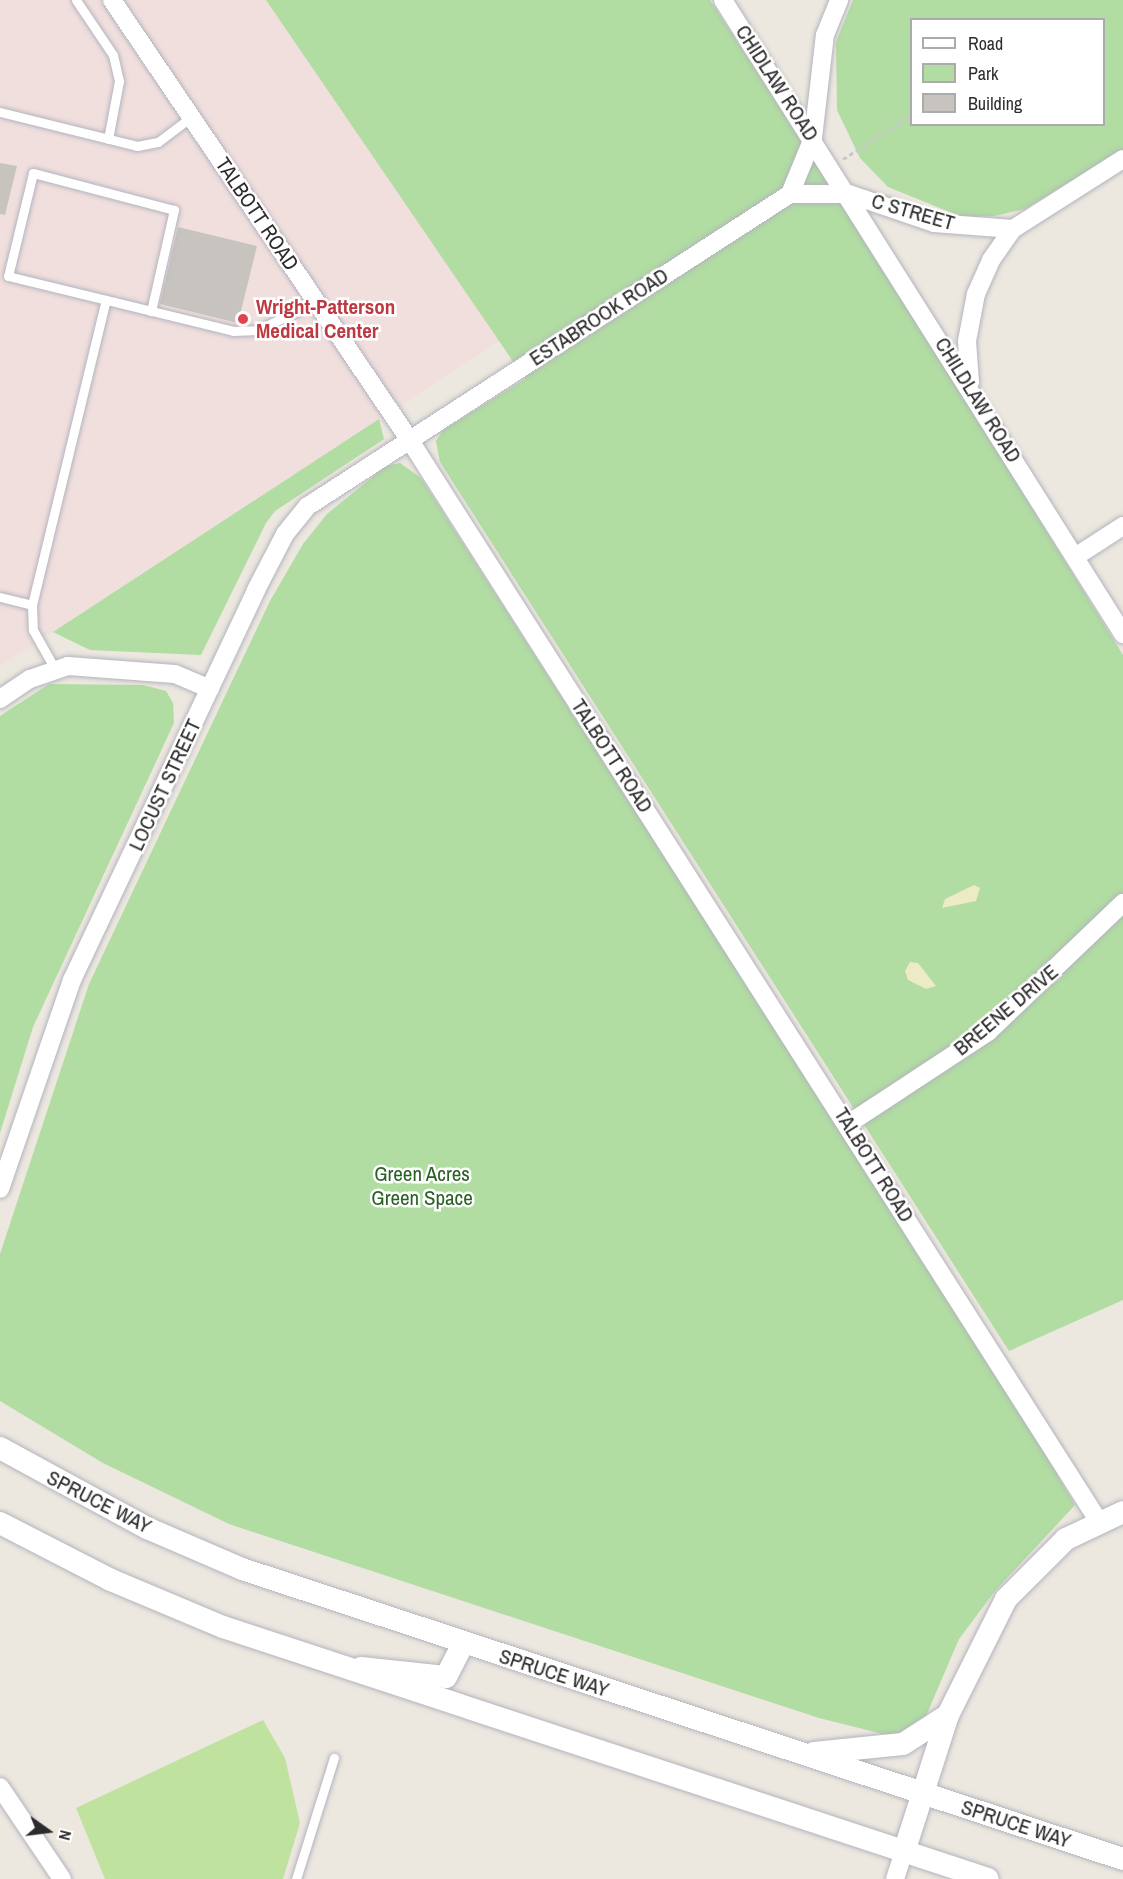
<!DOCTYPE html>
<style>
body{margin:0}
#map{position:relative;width:1123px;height:1879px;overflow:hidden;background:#ece7df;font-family:"Archivo Narrow",sans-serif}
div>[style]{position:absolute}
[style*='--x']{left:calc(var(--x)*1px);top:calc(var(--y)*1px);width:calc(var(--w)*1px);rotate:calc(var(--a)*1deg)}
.medical>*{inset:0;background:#f1dfde}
.green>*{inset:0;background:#b1dca2}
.sand>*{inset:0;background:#edeac6}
.pitch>*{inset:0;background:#c0e29f}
.building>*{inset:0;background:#c7c4bf}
.path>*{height:3px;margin-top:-1.5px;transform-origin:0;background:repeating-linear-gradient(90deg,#c8c8c8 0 4.5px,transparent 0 7.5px)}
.roads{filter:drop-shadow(0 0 2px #b3b4be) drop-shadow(0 0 2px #b3b4be)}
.service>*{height:9px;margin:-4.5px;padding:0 4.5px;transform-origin:4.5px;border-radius:4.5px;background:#fff}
.minor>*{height:18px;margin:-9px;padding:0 9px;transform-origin:9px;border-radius:9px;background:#fff}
.tertiary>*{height:22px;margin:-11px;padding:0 11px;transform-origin:11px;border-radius:11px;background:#fff}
.dots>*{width:16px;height:16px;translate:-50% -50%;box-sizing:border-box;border:3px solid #fff;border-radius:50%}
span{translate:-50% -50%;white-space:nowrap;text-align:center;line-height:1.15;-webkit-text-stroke:5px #fff;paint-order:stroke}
.street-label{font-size:21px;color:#2c2c2c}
.health-label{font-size:21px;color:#be3a42;font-weight:700}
.left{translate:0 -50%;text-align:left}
.park-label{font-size:21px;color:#2a6123}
.legend{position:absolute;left:910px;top:18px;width:195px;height:108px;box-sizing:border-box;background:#fff;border:2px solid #ababab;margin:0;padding:8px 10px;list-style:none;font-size:18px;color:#2c2c2c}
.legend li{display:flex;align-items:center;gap:12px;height:30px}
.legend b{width:30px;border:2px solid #ababab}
.north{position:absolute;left:18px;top:1801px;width:60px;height:60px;-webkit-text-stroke:4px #fff;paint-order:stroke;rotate:104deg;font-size:16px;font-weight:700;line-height:24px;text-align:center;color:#2c2c2c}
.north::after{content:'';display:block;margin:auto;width:21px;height:27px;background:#2c2c2c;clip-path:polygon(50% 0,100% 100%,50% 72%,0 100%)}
</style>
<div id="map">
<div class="medical">
<i style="clip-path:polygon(0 0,266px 0,501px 340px,0 666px)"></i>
</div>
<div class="green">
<i style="clip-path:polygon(266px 0,710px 0,859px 228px,1123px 655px,1123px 1300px,1009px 1351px,440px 462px,436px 441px,443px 430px,525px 379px)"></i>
<i style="clip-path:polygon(evenodd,853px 0,1123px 0,1123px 150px,1025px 209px,994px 216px,962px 217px,888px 187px,860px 158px,837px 110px,836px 42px,853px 0,912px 20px,1104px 20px,1104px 124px,912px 124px,912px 20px)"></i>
<i style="clip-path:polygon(379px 419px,384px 439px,275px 511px,266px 523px,201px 655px,90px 650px,53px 632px)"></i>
<i style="clip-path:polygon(400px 463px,421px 478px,1021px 1412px,1075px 1505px,995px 1591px,959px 1639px,923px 1723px,908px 1733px,891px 1736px,819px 1718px,229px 1524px,103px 1463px,0 1401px,0 1254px,89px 984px,270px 601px,303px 544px,327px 514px,386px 466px)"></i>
<i style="clip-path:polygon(49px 684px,143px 685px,166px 691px,173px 703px,174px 723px,33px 1027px,0 1133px,0 716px)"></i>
</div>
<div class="sand">
<i style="clip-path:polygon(974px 885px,980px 888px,976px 901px,942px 908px,945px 899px)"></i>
<i style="clip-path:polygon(910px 962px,918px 963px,936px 986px,926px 989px,908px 980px,905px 971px)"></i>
</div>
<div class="pitch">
<i style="clip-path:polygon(263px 1720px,285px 1758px,300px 1823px,283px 1879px,105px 1879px,76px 1808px)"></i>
</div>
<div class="building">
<i style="clip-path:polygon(0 163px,17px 166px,5px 215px,0 214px)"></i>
<i style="clip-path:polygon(178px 227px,257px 246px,238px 323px,160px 304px)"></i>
</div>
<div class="path">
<i style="--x:843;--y:159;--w:82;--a:-32.5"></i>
</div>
<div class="roads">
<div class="service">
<i style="--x:76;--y:0;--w:66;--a:56.1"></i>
<i style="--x:113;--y:55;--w:27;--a:77"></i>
<i style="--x:119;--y:81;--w:59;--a:100.7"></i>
<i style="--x:0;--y:112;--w:141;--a:13.9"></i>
<i style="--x:137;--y:146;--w:21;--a:-11"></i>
<i style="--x:158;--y:142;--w:41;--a:-37.1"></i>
<i style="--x:151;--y:311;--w:104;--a:-77.2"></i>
<i style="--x:174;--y:210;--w:146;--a:-165.3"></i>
<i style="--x:33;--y:173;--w:106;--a:103.6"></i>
<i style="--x:8;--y:276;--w:232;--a:13.7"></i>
<i style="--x:233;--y:331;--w:25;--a:-2"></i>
<i style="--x:258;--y:330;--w:66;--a:-26.2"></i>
<i style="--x:0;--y:597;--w:33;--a:14"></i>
<i style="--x:32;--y:605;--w:314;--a:-76.4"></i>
<i style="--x:32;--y:605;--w:25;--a:88"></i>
<i style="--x:33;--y:630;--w:45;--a:60.6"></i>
<i style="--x:296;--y:1879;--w:127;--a:-72.6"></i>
</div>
<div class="minor">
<i style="--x:112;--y:0;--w:530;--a:55.92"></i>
<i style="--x:409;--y:439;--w:1282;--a:57.49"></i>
<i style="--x:723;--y:0;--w:750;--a:57.75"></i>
<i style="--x:790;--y:194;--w:61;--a:-67.7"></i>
<i style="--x:813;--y:138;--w:104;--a:-83.4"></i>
<i style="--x:825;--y:35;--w:38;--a:-68"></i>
<i style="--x:970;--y:382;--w:41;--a:-94.2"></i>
<i style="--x:967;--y:341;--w:48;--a:-79.2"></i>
<i style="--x:976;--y:294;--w:37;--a:-66"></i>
<i style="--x:991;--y:260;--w:38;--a:-55"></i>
<i style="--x:1013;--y:229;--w:130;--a:-32.5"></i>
<i style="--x:1075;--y:557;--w:57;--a:-32.9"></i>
<i style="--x:0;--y:699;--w:36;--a:-34"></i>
<i style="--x:30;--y:679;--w:40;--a:-18.9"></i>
<i style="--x:68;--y:666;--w:107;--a:4.3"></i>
<i style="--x:175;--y:674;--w:38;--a:23"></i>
<i style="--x:848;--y:1124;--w:168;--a:-33.3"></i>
<i style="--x:988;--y:1032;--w:187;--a:-43.7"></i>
<i style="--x:0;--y:1189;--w:221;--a:-71"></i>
<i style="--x:72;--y:980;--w:431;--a:-64.7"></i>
<i style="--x:256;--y:590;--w:63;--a:-62.6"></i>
<i style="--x:285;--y:534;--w:36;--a:-51"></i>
<i style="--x:308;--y:506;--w:574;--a:-32.92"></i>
<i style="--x:790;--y:194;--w:59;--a:0"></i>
<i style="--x:849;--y:194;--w:90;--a:18.8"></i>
<i style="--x:934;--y:223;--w:79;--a:4.3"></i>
<i style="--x:0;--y:1787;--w:111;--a:56"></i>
<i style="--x:895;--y:1879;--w:28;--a:-72"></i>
</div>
<div class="tertiary">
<i style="--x:0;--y:1448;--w:167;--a:28.6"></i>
<i style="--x:147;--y:1528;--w:103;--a:23.3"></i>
<i style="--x:242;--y:1569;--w:928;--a:18.22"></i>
<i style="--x:0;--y:1523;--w:125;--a:27.2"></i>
<i style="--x:111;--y:1580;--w:121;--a:22.8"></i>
<i style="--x:223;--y:1627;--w:805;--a:18.23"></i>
<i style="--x:361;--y:1668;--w:85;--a:6"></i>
<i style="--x:446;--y:1677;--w:38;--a:-63"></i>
<i style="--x:814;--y:1753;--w:89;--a:-5.8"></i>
<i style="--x:903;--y:1744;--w:54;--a:-32.8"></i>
<i style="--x:904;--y:1852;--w:144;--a:-72.2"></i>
<i style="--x:948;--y:1715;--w:130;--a:-63.4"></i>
<i style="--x:1006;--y:1599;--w:85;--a:-45"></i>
<i style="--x:1066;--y:1539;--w:63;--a:-25.3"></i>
</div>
</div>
<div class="dots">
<i style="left:243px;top:319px;background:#e0444e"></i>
</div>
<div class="street-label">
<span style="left:777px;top:83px;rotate:57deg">CHIDLAW ROAD</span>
<span style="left:913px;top:212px;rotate:16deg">C STREET</span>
<span style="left:257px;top:214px;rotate:56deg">TALBOTT ROAD</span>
<span style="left:599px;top:317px;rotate:-33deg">ESTABROOK ROAD</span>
<span style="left:978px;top:400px;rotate:58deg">CHILDLAW ROAD</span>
<span style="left:612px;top:756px;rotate:57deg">TALBOTT ROAD</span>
<span style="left:165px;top:785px;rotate:-65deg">LOCUST STREET</span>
<span style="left:1006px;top:1010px;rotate:-40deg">BREENE DRIVE</span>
<span style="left:874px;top:1165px;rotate:58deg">TALBOTT ROAD</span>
<span style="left:99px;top:1502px;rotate:27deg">SPRUCE WAY</span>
<span style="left:554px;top:1673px;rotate:18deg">SPRUCE WAY</span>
<span style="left:1016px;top:1824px;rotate:18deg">SPRUCE WAY</span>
</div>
<div class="health-label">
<span class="left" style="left:256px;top:319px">Wright-Patterson<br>Medical Center</span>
</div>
<div class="park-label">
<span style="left:422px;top:1186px">Green Acres<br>Green Space</span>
</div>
<ul class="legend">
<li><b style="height:8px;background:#fff"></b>Road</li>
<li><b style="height:16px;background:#b1dca2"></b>Park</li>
<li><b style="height:16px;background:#c7c4bf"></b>Building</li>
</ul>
<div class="north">N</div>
</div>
